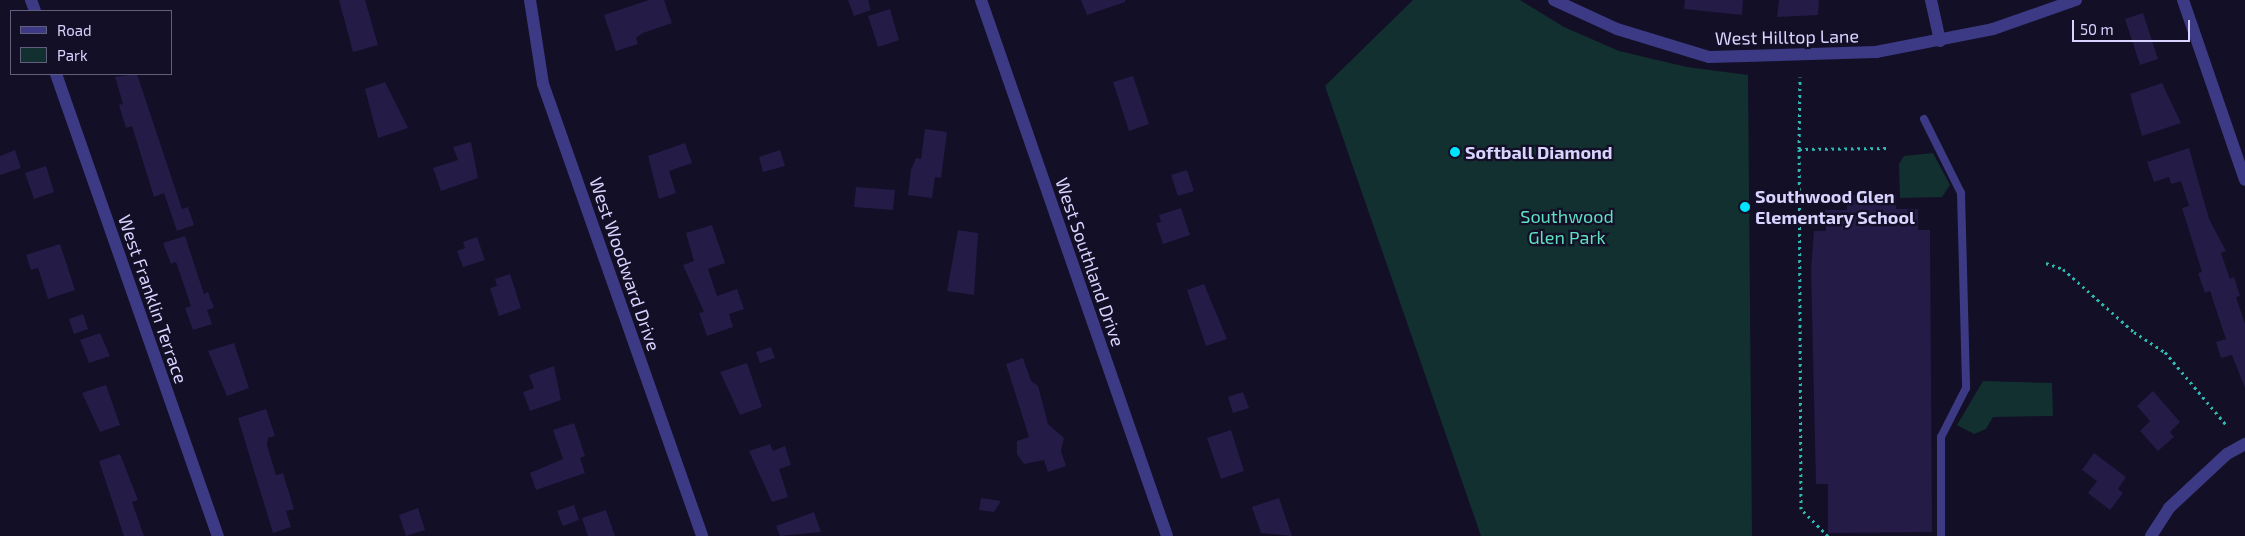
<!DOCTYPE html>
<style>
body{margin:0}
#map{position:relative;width:2245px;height:536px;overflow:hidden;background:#130f26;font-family:"Exo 2",sans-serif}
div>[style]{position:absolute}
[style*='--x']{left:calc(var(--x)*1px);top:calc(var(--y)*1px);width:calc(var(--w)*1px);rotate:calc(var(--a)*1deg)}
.green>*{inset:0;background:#12302f}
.building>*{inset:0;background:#241b47}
.path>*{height:3px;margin-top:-1.5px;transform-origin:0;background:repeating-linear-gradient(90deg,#2fb8b0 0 2.5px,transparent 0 6.5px)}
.service>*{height:8px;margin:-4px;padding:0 4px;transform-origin:4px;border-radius:4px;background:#3d3a85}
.minor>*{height:12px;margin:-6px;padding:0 6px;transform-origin:6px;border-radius:6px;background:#3d3a85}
.dots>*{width:14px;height:14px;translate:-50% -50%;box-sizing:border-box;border:2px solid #130f26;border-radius:50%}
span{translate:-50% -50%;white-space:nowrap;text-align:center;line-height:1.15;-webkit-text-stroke:4.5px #130f26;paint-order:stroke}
.street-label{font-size:18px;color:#d9d4ff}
.poi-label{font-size:18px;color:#d9d4ff;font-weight:700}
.left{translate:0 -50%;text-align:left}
.park-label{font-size:18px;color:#5fe0c0}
.legend{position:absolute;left:10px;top:10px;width:162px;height:65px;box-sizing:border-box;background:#130f26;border:1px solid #625e7d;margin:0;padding:6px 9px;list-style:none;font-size:15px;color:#d9d4ff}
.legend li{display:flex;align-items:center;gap:10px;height:25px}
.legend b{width:25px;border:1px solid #625e7d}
.scale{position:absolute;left:2072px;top:20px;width:118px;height:22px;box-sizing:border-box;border:2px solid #d9d4ff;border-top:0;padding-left:6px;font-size:15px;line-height:18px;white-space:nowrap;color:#d9d4ff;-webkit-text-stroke:4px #130f26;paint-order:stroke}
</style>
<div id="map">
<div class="green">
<i style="clip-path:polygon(1413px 0,1520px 0,1564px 27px,1619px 51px,1687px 67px,1748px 75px,1752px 536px,1481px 536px,1325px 86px)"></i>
<i style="clip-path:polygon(1933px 153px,1950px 185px,1942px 197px,1900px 198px,1899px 164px,1904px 156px)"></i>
<i style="clip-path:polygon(1983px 381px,2052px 383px,2053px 416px,1993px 417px,1986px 429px,1974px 434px,1957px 425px)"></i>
</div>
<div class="building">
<i style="clip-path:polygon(339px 0,365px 0,378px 45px,353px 52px)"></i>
<i style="clip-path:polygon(649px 0,664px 0,672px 23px,643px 33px,636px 38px,638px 44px,616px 51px,604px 15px)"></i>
<i style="clip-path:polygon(848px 0,868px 0,871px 10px,854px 16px)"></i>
<i style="clip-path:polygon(1081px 0,1125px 0,1125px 2px,1087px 15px)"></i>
<i style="clip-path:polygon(1685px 0,1743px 0,1742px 15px,1684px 9px)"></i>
<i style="clip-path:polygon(1779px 0,1819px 0,1818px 15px,1777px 17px)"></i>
<i style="clip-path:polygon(890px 9px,899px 40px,878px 47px,868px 16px)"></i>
<i style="clip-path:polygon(2143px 13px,2158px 59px,2140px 65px,2125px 19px)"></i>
<i style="clip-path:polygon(137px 74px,182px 209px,188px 207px,194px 225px,177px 231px,164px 193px,154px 197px,132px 126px,126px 128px,119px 105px,123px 104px,115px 77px)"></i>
<i style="clip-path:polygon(1133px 76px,1149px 124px,1129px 131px,1113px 82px)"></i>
<i style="clip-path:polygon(385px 82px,408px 128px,378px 138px,365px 89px)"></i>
<i style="clip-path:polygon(2162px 83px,2181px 123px,2142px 136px,2130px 94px)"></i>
<i style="clip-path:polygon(925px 129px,947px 132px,941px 178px,935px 177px,932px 198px,908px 195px,911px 170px,916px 158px,921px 159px)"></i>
<i style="clip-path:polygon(471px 142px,478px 178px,441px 191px,433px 168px,458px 160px,453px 147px)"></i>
<i style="clip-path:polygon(685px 143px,692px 163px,669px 171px,676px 193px,659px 199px,648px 156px)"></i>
<i style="clip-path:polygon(2189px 148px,2209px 219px,2226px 251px,2221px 253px,2230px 279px,2234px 277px,2240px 296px,2236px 297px,2245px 324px,2245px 388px,2232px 355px,2221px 358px,2216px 342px,2226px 339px,2210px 291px,2205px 293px,2198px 273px,2202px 272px,2182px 208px,2189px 206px,2181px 181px,2171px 184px,2169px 177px,2154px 182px,2147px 162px)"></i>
<i style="clip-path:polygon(15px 150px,21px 168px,0 175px,0 156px)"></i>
<i style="clip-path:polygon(780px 150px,785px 166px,763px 172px,759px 157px)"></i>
<i style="clip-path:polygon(46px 166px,54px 192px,34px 199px,25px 173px)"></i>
<i style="clip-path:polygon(1187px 170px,1194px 191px,1178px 196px,1171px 175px)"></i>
<i style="clip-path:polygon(856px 187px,895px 190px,893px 210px,854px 207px)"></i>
<i style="clip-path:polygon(1847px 195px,1896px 195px,1896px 209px,1918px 209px,1918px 230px,1930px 230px,1932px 532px,1828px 533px,1828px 484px,1816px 484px,1811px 268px,1814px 231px,1826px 231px,1825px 210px,1847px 210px)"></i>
<i style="clip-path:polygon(1181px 208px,1190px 235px,1163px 244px,1156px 223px,1161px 222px,1159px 215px)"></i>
<i style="clip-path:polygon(712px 225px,725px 263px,708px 269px,717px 296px,737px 289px,744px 309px,729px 314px,733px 327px,707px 336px,699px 313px,704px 312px,683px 265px,694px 261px,686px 233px)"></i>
<i style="clip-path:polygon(958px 230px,978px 233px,974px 295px,947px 291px)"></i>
<i style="clip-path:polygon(185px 236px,204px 294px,208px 292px,214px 308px,207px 310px,212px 324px,193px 330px,185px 308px,191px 306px,176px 262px,171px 264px,163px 243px)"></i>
<i style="clip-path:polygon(477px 237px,485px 260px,463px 267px,457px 251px,465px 248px,463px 242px)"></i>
<i style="clip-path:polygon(60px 244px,75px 290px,48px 299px,38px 268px,31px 270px,26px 255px)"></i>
<i style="clip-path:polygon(510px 274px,521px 308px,499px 316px,490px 288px,497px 286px,495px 279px)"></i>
<i style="clip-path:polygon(1204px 284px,1227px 339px,1206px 346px,1187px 290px)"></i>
<i style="clip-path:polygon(83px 314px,88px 329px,74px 334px,69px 319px)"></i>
<i style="clip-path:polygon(100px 333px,110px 356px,89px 363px,80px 340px)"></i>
<i style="clip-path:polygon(234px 343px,249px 388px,227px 396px,208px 351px)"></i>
<i style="clip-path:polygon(771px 347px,775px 358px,760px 363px,756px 352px)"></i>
<i style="clip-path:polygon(1023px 358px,1031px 381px,1038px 386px,1048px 424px,1064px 438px,1061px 451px,1066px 466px,1048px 472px,1044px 460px,1024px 464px,1017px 454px,1017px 441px,1029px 437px,1006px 364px)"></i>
<i style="clip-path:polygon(747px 363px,762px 407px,740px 415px,720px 372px)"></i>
<i style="clip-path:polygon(554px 366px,561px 400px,530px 411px,523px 392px,534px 388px,529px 375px)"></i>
<i style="clip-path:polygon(106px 385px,120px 425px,100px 432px,82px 393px)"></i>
<i style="clip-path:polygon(2153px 391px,2180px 422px,2170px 432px,2174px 437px,2158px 451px,2140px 431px,2150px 421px,2137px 406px)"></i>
<i style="clip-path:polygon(1243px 392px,1249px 408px,1233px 413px,1228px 397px)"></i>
<i style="clip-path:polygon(266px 409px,275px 436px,268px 438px,267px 445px,276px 475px,283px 473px,294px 509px,286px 511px,291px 527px,273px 533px,238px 418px)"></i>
<i style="clip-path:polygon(574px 423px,585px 456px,580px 458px,585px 473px,536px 490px,530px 473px,563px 459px,553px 430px)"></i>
<i style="clip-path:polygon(1231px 430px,1244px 471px,1221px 479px,1207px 438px)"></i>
<i style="clip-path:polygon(770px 444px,773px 451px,785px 446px,791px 465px,779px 469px,788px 497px,772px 502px,749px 451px)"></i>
<i style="clip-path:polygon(2094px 453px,2126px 477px,2118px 489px,2123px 493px,2110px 510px,2088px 493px,2097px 481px,2082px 470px)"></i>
<i style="clip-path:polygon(120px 454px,138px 500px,132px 502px,144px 536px,124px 536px,99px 461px)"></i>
<i style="clip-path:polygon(981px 498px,1001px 501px,994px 512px,979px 510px)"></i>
<i style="clip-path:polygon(1279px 498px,1292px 536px,1261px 533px,1252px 507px)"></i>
<i style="clip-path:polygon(574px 505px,579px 520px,563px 526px,557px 511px)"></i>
<i style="clip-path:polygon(418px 508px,425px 530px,406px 536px,399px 515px)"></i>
<i style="clip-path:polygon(606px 510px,615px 536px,588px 536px,582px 518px)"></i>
<i style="clip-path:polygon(814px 512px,821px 532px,780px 536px,776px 526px)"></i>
</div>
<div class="path">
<i style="--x:1799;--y:149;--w:72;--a:-89.2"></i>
<i style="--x:2046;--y:263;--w:18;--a:19"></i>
<i style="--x:2063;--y:269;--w:95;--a:41.6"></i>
<i style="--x:2134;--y:332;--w:37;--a:33"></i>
<i style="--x:2165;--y:352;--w:97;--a:50"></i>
<i style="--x:1828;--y:536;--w:38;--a:-135"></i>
<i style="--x:1801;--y:509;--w:360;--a:-90.3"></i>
<i style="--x:1799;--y:149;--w:91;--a:-0.6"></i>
</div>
<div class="service">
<i style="--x:1924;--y:119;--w:83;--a:63.4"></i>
<i style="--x:1961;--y:193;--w:195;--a:88.5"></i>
<i style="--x:1966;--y:388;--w:55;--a:117"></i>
<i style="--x:1941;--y:437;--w:99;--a:90"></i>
</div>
<div class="minor">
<i style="--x:31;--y:0;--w:12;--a:70"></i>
<i style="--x:530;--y:0;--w:85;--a:81.2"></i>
<i style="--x:543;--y:84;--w:479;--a:70.6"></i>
<i style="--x:981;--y:0;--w:567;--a:70.86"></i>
<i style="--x:1554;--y:0;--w:69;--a:24.7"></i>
<i style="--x:1617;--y:29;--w:96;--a:16.9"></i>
<i style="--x:1709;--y:57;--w:167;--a:-1.7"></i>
<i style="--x:1876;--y:52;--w:119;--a:-11.1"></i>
<i style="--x:1993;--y:29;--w:88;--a:-19.3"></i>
<i style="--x:1931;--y:0;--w:42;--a:77.6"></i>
<i style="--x:2183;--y:0;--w:190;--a:71"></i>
<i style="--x:56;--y:74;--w:490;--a:70.7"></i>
<i style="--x:2151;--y:536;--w:33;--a:-57"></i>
<i style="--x:2169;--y:508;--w:79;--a:-43"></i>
<i style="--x:2227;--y:454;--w:21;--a:-29"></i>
</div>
<div class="dots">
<i style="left:1455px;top:152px;background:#00e5ff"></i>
<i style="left:1745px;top:207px;background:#00e5ff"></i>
</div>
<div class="street-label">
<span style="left:1787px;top:37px;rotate:-1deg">West Hilltop Lane</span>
<span style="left:1090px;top:262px;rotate:71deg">West Southland Drive</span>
<span style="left:625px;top:264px;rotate:71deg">West Woodward Drive</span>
<span style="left:153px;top:299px;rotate:71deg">West Franklin Terrace</span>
</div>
<div class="poi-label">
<span class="left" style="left:1465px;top:152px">Softball Diamond</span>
<span class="left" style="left:1755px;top:207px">Southwood Glen<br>Elementary School</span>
</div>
<div class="park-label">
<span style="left:1567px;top:227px">Southwood<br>Glen Park</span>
</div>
<ul class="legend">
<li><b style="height:6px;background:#3d3a85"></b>Road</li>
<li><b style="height:14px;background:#12302f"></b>Park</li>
</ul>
<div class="scale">50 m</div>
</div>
